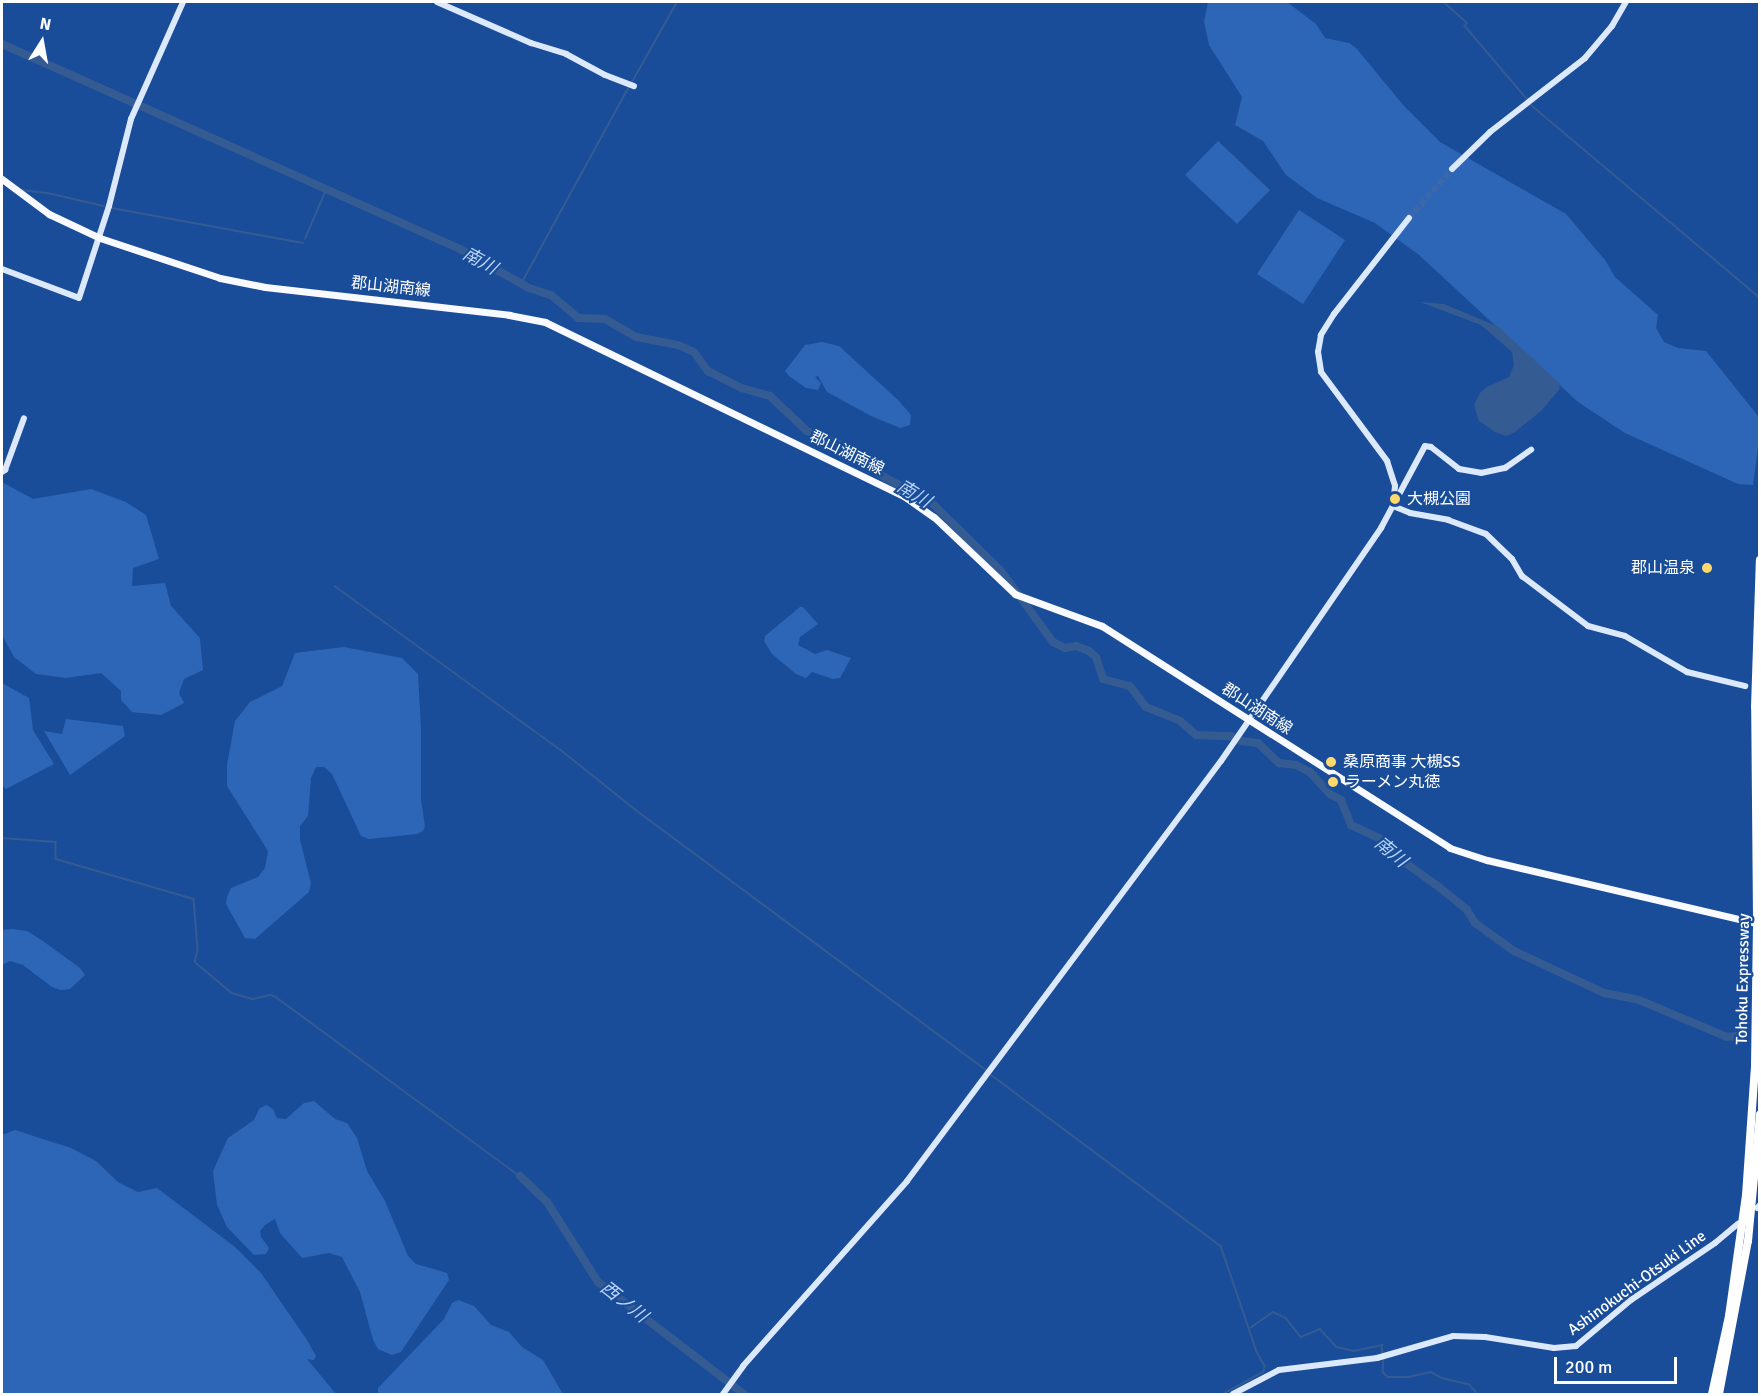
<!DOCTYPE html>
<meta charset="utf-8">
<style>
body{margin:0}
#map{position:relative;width:1761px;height:1396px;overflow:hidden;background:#194d99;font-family:Signika,"Noto Sans JP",sans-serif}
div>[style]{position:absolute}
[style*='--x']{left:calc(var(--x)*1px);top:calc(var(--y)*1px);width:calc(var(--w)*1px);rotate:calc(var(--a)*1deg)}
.green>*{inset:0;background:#2d66b6}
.water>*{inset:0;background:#355b93}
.stream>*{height:1.5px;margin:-0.75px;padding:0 0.75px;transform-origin:0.75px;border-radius:0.75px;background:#355b93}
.river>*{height:8px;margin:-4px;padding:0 4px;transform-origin:4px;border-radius:4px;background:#355b93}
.secondary-tunnel>*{height:6px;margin-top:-3px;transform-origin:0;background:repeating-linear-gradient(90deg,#3c68a8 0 6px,transparent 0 9px)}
.secondary>*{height:6px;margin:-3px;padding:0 3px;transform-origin:3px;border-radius:3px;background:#dce9fc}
.primary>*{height:7px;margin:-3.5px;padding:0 3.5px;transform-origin:3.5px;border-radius:3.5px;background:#f8faff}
.highway>*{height:8px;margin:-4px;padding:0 4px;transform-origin:4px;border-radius:4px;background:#fff}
.highway-bridge>*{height:8px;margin:-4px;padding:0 4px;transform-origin:4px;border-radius:4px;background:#fff}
.dots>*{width:16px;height:16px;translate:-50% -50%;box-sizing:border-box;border:3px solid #194d99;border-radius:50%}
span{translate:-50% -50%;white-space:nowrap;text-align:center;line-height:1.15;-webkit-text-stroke:4.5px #194d99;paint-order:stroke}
.street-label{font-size:16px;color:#fff}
.poi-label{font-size:16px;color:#fff}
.left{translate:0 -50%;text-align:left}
.right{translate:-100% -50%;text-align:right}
.water-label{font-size:18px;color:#bad4f8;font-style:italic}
.frame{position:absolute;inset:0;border:3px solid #fff;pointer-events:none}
.north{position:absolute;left:12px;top:12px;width:60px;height:60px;-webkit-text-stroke:4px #194d99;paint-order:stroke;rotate:11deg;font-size:16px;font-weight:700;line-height:24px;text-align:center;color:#fff}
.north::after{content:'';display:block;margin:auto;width:21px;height:27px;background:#fff;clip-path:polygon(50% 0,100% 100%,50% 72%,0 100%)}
.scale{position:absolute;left:1554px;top:1357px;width:123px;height:27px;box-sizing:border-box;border:3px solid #fff;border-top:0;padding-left:8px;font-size:18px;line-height:21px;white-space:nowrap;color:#fff;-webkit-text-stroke:4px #194d99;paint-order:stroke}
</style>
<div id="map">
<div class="green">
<i style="clip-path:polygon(1208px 2px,1287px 2px,1316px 24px,1325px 38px,1349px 43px,1356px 48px,1404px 106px,1440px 142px,1566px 214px,1605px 260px,1615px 277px,1658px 315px,1656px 328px,1664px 342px,1678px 348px,1706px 351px,1758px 416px,1759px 440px,1753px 485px,1738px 484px,1625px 433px,1578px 402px,1419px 255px,1375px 223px,1317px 198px,1286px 175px,1263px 141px,1235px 125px,1242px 97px,1209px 45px,1204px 22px)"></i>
<i style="clip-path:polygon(1218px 141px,1270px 190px,1237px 224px,1185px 175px)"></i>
<i style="clip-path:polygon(1299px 210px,1345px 240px,1303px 304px,1257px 274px)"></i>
<i style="clip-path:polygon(822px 342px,839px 346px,898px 400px,911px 415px,910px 425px,900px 428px,871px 416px,827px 392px,818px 376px,815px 377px,821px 383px,818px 390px,806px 388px,789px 376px,785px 371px,805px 345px)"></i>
<i style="clip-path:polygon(2px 482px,33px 499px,91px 489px,126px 502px,146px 515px,159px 559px,133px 568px,132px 586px,165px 583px,171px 606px,200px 638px,203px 670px,184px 679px,179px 693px,184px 703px,161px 715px,132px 712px,121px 700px,121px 691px,101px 673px,66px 678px,36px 674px,14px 657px,2px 635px)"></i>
<i style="clip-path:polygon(800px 607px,803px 607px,818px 624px,800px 637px,798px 645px,815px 654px,827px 650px,851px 658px,840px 678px,833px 679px,812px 672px,806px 678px,796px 674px,772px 654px,764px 641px,765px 636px)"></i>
<i style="clip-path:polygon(344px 647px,402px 658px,418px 674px,421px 729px,421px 800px,425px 826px,423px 831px,417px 834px,369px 839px,361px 836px,332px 774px,324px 767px,316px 767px,311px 778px,308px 816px,300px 826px,300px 840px,311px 883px,309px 892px,255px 939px,245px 938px,226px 904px,227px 897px,231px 888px,258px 877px,265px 868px,268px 851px,227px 786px,227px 765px,235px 721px,250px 702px,282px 686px,295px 653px)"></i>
<i style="clip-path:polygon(2px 683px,29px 698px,33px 730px,54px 764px,6px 789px,2px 785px)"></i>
<i style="clip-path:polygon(66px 719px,123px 726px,125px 736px,70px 775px,44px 731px,62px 734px)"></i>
<i style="clip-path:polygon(13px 929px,27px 931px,40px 939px,80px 968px,85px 975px,70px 989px,61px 990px,52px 987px,23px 965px,10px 961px,2px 965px,2px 930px)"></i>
<i style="clip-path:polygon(314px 1101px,335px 1119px,347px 1123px,357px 1138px,367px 1171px,385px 1201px,408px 1256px,416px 1264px,447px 1273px,449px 1280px,401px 1352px,392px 1355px,378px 1349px,373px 1340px,360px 1292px,342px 1257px,329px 1253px,302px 1258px,280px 1233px,275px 1219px,265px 1225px,260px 1231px,261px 1237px,269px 1248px,266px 1254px,254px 1255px,227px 1227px,217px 1205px,213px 1171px,228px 1138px,254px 1120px,259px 1109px,266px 1105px,273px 1109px,277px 1118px,286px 1119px,304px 1103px)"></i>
<i style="clip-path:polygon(15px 1130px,71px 1148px,96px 1161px,118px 1182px,138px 1192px,157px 1188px,235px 1247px,261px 1273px,307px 1340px,316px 1356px,314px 1360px,307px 1359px,336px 1394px,2px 1394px,2px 1135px)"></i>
<i style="clip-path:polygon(458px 1300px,474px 1306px,491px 1325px,509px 1332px,522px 1347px,543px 1360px,563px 1394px,378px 1394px,378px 1388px,444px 1319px,452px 1303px)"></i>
</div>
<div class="water">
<i style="clip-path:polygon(1420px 302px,1444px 304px,1499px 327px,1560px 384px,1559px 390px,1541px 411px,1515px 432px,1506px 436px,1495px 432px,1479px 421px,1474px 405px,1480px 393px,1487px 387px,1509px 377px,1514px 365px,1512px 352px,1481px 325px)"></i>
</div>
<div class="stream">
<i style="--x:1444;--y:2;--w:31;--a:42"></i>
<i style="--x:1467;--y:23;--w:4;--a:124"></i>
<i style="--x:1465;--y:26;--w:97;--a:49.6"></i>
<i style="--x:632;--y:82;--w:92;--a:-60.6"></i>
<i style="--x:1530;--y:104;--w:301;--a:40.1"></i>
<i style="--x:22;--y:190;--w:26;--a:7"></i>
<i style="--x:48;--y:193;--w:62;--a:13.1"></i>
<i style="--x:112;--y:208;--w:194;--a:10.4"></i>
<i style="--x:305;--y:239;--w:53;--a:-66.8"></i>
<i style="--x:521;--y:284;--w:225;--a:-61.3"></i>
<i style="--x:335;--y:586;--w:279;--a:36"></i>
<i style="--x:561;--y:750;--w:96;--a:38.7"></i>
<i style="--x:636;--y:810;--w:437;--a:36.6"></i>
<i style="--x:2;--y:838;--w:54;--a:4.2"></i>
<i style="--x:56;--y:842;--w:17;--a:90"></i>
<i style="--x:56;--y:859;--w:144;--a:16.2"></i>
<i style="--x:194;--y:899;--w:51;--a:85.5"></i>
<i style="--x:198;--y:950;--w:12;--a:104"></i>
<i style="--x:195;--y:962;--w:48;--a:40"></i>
<i style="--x:232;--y:993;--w:22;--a:16"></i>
<i style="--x:253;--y:999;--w:18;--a:-13"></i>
<i style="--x:271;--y:995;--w:5;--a:22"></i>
<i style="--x:276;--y:997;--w:303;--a:36.3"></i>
<i style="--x:990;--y:1074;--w:288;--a:36.7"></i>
<i style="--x:1221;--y:1246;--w:112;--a:71.2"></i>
<i style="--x:1257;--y:1352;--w:16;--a:60"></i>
<i style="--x:1265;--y:1366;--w:6;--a:99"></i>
<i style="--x:1264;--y:1372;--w:46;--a:151.2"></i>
<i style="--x:1250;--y:1328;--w:28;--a:-35"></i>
<i style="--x:1273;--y:1312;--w:14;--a:25"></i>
<i style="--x:1286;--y:1318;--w:24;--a:52"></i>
<i style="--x:1301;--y:1337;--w:21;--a:-23"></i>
<i style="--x:1320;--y:1329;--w:25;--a:47"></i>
<i style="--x:1337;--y:1347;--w:17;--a:13"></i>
<i style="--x:1354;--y:1351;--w:29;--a:-12"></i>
<i style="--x:1382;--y:1345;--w:8;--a:83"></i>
<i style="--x:1384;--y:1358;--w:14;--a:94"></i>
<i style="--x:1383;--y:1372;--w:7;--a:45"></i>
<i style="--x:1388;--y:1377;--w:21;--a:0"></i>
<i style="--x:1409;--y:1377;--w:23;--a:-13"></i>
<i style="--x:1431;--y:1372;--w:13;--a:29"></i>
<i style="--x:1442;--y:1378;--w:28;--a:13"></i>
<i style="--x:1469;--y:1384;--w:13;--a:48"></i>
</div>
<div class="river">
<i style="--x:2;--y:44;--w:502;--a:24.11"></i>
<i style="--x:460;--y:249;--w:79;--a:29.5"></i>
<i style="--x:529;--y:288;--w:23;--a:18"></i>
<i style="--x:551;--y:295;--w:35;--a:40"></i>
<i style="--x:578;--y:318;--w:27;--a:2"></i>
<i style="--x:605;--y:319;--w:36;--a:30"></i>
<i style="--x:636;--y:337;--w:43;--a:10.8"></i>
<i style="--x:678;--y:345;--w:17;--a:24"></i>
<i style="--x:694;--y:352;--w:24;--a:54"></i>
<i style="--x:708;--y:371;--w:38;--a:27"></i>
<i style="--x:742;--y:388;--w:29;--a:16"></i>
<i style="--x:770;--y:396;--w:51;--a:43.4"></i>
<i style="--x:807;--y:431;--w:32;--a:22"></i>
<i style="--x:837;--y:443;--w:58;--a:35.9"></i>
<i style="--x:884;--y:477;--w:53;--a:28"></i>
<i style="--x:931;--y:502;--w:98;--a:44.6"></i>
<i style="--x:1001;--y:571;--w:88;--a:53.8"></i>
<i style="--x:1053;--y:642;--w:13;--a:27"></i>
<i style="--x:1065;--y:648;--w:11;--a:-10"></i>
<i style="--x:1076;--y:646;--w:14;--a:21"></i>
<i style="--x:1089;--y:651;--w:9;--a:41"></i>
<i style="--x:1096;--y:657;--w:23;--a:72"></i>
<i style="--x:1103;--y:679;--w:28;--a:15"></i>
<i style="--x:1130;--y:686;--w:26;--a:53"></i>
<i style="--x:1146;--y:707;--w:37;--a:22"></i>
<i style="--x:1180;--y:721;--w:21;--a:41"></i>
<i style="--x:1196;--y:735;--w:35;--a:2"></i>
<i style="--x:1231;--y:736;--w:11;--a:27"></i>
<i style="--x:1241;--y:741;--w:17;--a:7"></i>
<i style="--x:1258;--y:743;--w:29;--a:44"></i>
<i style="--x:1279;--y:763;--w:17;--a:7"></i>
<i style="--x:1296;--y:765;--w:16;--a:27"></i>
<i style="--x:1310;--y:772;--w:30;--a:48"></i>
<i style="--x:1330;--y:794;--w:13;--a:29"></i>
<i style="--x:1341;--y:800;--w:27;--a:68"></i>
<i style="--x:1351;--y:825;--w:38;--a:25"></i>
<i style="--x:1385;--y:841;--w:20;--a:53"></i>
<i style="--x:1397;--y:857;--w:52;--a:35.5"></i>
<i style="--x:1439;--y:887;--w:36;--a:39"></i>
<i style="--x:1467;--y:910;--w:15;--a:58"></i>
<i style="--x:1475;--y:923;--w:48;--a:35.7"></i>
<i style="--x:1514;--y:951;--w:99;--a:25"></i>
<i style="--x:1604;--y:993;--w:36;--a:11"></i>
<i style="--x:1639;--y:1000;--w:95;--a:22.8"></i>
<i style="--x:1727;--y:1037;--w:10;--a:-6"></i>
<i style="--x:520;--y:1176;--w:37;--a:44"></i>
<i style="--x:547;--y:1202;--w:95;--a:57.5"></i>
<i style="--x:598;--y:1282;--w:163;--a:37.5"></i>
<i style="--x:733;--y:1386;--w:14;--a:36"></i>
</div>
<div class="secondary-tunnel">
<i style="--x:1409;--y:218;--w:65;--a:-48.7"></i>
</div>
<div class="secondary">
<i style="--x:437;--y:2;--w:103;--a:23.6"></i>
<i style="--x:531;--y:43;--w:37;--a:17"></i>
<i style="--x:566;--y:54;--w:44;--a:28.3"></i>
<i style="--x:605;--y:75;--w:31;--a:21"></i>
<i style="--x:1452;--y:169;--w:53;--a:-44.2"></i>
<i style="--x:1490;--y:132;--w:120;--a:-37.9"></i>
<i style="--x:1585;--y:58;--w:42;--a:-49.8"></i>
<i style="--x:1612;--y:26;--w:28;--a:-60"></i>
<i style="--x:1409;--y:218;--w:122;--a:128"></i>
<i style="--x:1334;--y:314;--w:25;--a:122"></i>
<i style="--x:1321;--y:335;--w:17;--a:100"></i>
<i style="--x:1318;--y:352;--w:20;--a:81"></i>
<i style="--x:1321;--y:372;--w:111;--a:53.4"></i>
<i style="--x:1387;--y:461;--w:26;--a:72"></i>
<i style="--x:1395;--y:486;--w:20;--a:96"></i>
<i style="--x:1393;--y:506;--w:18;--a:22"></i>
<i style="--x:1410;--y:513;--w:39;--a:10"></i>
<i style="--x:1448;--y:520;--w:40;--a:20.2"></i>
<i style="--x:1486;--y:534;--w:36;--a:44"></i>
<i style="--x:1512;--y:559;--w:20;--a:60"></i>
<i style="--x:1522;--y:576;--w:83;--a:37.1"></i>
<i style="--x:1588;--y:626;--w:38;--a:15"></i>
<i style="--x:1625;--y:636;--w:72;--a:30.1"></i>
<i style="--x:1687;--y:672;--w:60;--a:13.6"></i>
<i style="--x:2;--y:269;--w:82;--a:20.6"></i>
<i style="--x:79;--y:298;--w:97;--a:-71.9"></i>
<i style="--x:109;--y:206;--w:90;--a:-75.8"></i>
<i style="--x:131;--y:119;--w:128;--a:-66"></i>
<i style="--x:2;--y:472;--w:4;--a:-34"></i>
<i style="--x:5;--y:470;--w:55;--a:-69.9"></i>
<i style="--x:1757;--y:1208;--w:4;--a:-45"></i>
<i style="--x:723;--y:1394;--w:34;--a:-54"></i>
<i style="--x:743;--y:1366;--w:247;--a:-48.4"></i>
<i style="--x:907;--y:1181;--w:524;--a:-53.22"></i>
<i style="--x:1221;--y:761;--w:283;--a:-55.5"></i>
<i style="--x:1381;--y:528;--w:93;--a:-61.8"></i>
<i style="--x:1425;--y:446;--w:6;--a:9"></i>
<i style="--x:1431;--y:447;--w:36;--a:38"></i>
<i style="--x:1459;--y:469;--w:22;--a:10"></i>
<i style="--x:1481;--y:473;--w:25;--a:-12"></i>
<i style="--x:1505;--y:468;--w:32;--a:-35"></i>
<i style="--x:1233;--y:1394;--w:52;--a:-27.6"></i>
<i style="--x:1279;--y:1370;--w:99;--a:-7"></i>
<i style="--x:1377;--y:1358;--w:79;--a:-16.1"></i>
<i style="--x:1453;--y:1336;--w:32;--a:2"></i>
<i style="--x:1485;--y:1337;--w:70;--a:9.1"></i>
<i style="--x:1554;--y:1348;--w:22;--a:-5"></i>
<i style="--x:1576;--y:1346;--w:72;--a:-39.9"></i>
<i style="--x:1631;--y:1300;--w:102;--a:-34.2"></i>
<i style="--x:1715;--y:1243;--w:30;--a:-40"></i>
</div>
<div class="primary">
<i style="--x:2;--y:179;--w:59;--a:36.7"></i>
<i style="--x:49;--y:214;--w:56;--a:25.2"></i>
<i style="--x:100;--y:238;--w:126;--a:18.4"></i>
<i style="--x:220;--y:278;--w:46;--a:11.3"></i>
<i style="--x:265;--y:287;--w:246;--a:6.5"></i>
<i style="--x:509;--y:315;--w:37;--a:11"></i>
<i style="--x:545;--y:322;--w:400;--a:25.9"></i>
<i style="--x:905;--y:497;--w:35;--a:35"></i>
<i style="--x:934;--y:517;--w:112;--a:43.5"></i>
<i style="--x:1015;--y:594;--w:93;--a:20.2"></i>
<i style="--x:1102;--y:626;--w:413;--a:32.5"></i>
<i style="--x:1450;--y:848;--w:39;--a:18"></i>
<i style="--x:1487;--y:860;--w:280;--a:13.2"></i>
</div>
<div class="highway">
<i style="--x:1757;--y:917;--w:210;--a:-90.5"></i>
<i style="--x:1755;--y:707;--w:147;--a:-88.1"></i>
<i style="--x:1712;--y:1394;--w:80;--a:-77.7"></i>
<i style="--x:1729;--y:1316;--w:122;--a:-82"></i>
<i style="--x:1746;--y:1195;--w:129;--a:-86"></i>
<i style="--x:1755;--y:1066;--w:136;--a:-89.2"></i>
<i style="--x:1719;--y:1394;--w:156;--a:-79.3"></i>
<i style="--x:1748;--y:1241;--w:127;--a:-84.6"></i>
</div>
<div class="highway-bridge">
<i style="--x:1757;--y:930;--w:13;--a:-90"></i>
</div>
<div class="dots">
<i style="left:1395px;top:499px;background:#ffd96e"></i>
<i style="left:1707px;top:568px;background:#ffd96e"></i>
<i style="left:1331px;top:762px;background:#ffd96e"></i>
<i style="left:1333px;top:782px;background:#ffd96e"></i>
</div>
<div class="street-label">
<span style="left:391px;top:287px;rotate:6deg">郡山湖南線</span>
<span style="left:847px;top:453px;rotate:26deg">郡山湖南線</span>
<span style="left:1257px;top:709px;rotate:33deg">郡山湖南線</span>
<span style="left:1743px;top:979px;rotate:-89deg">Tohoku Expressway</span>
<span style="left:1637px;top:1283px;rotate:-36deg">Ashinokuchi-Otsuki Line</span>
</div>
<div class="poi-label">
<span class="left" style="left:1407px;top:499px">大槻公園</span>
<span class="right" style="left:1695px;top:568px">郡山温泉</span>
<span class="left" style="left:1343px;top:762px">桑原商事 大槻SS</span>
<span class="left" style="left:1345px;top:782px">ラーメン丸徳</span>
</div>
<div class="water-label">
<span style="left:480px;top:261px;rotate:29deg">南川</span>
<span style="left:914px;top:494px;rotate:31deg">南川</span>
<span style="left:1391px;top:852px;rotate:40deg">南川</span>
<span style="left:624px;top:1302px;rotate:38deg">西ノ川</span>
</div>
<div class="frame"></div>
<div class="north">N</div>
<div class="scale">200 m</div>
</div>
